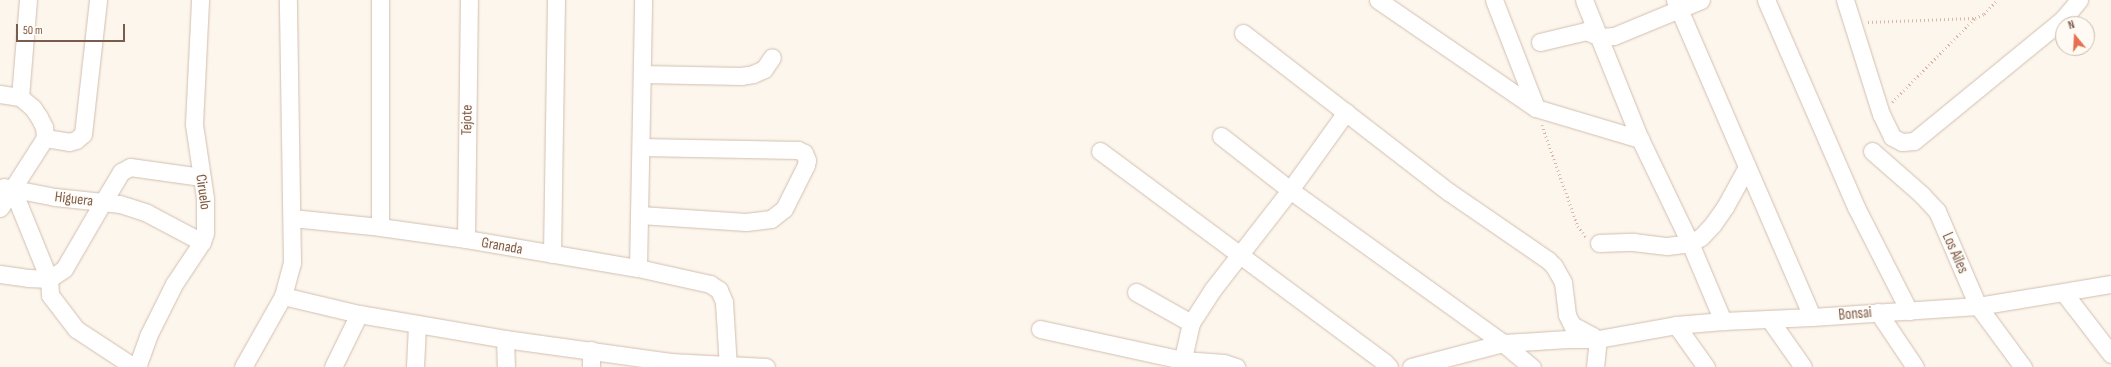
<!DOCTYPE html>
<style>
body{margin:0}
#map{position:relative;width:2111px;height:367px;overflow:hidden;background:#fdf6ec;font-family:"Sofia Sans Condensed",sans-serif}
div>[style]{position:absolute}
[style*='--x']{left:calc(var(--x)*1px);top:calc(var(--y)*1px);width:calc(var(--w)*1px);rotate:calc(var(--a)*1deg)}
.path>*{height:2.5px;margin-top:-1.25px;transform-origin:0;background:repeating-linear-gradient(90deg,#d9b8a5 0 1px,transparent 0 4px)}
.roads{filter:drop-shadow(0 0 1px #d1beb0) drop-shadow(0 0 1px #d1beb0)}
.minor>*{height:17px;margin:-8.5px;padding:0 8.5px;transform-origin:8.5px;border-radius:8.5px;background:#fff}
span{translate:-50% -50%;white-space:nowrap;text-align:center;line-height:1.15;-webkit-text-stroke:3px #fffaf3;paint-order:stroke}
.street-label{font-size:15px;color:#7a5c4d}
.north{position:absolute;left:2055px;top:16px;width:40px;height:40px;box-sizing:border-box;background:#fffaf3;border:1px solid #cabbb1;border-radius:50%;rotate:342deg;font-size:11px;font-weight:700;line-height:16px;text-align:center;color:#7a5c4d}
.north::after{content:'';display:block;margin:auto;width:14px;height:18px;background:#e76f51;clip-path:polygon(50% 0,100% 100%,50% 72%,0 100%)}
.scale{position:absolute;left:16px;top:24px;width:109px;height:18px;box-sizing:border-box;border:2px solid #7a5c4d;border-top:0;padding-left:5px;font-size:12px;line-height:14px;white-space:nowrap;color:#7a5c4d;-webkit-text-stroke:3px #fffaf3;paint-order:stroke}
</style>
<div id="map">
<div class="path">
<i style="--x:1868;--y:22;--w:107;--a:-2.1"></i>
<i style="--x:1975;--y:18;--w:10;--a:-24"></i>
<i style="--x:1984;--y:14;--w:19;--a:-47"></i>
<i style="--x:1892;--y:102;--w:118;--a:-45.3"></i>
<i style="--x:1542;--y:125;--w:107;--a:70.4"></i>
<i style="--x:1578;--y:226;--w:14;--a:54"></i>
</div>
<div class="roads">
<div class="minor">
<i style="--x:1378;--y:0;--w:191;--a:34.4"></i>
<i style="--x:1536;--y:108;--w:109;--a:16.6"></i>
<i style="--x:1494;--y:0;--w:116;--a:68.7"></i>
<i style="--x:1584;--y:0;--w:150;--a:68.1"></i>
<i style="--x:1640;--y:139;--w:115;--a:64.3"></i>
<i style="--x:1690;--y:243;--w:85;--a:67.1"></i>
<i style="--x:1675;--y:0;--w:345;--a:66.6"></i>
<i style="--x:1766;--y:0;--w:226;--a:66.5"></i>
<i style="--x:1856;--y:207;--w:117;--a:63"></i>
<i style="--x:1845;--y:0;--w:120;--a:72.5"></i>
<i style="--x:1881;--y:114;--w:25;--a:64"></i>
<i style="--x:1892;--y:137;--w:11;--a:27"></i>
<i style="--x:1902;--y:142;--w:12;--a:-5"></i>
<i style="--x:1914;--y:141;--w:193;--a:-39.3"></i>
<i style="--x:2063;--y:19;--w:25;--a:-50"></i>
<i style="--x:1243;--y:33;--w:260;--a:37.7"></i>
<i style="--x:1449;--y:192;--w:120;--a:34.5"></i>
<i style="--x:1548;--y:260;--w:8;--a:45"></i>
<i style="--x:1554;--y:266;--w:18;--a:61"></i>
<i style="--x:1563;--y:282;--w:33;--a:83"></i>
<i style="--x:1567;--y:315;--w:11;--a:63"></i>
<i style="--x:1572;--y:325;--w:24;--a:28"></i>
<i style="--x:1540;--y:42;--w:47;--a:-13.4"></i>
<i style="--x:1586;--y:31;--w:15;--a:23"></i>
<i style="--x:1600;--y:37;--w:14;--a:-4"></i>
<i style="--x:1614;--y:36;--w:94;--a:-22.5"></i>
<i style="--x:642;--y:74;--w:99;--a:1.2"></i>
<i style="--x:741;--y:76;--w:12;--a:-9"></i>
<i style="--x:753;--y:74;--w:12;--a:-24"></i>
<i style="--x:764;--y:69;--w:14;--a:-56"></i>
<i style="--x:0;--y:94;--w:20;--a:9"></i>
<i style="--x:1221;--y:136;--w:88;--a:38"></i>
<i style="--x:1290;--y:190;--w:262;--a:35.7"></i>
<i style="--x:1503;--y:343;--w:38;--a:40"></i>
<i style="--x:45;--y:138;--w:24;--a:9"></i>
<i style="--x:69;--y:142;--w:7;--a:-16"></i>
<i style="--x:76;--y:140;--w:9;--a:-41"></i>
<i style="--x:83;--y:134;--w:135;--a:-83.6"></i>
<i style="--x:1100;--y:151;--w:355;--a:36.6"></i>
<i style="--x:1385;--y:363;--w:6;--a:45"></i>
<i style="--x:1872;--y:151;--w:67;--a:41.3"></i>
<i style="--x:1922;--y:195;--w:22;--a:47"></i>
<i style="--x:1937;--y:211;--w:103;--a:66.7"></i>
<i style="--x:1978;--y:306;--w:76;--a:53.6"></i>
<i style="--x:4;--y:187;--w:52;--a:11.1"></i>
<i style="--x:55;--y:197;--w:48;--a:5.9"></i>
<i style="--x:103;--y:202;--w:35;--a:-59"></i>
<i style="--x:121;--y:172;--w:10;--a:-29"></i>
<i style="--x:130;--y:167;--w:72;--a:8"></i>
<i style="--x:12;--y:188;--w:98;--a:67.9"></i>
<i style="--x:49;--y:279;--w:16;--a:86"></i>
<i style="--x:50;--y:295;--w:43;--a:52.6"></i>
<i style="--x:76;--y:329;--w:69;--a:33.2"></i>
<i style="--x:0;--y:208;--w:83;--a:-57.3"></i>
<i style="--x:45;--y:138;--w:11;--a:-95"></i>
<i style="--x:44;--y:127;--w:11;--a:-117"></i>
<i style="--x:39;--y:117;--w:11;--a:-124"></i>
<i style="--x:33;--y:108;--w:17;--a:-140"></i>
<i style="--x:20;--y:97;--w:97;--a:-85.3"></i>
<i style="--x:640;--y:215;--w:106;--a:3.8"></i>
<i style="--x:746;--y:222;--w:25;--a:-7"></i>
<i style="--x:771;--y:219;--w:16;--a:-38"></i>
<i style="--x:784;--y:209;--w:49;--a:-63.4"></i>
<i style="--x:806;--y:165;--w:5;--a:-79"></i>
<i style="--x:807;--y:160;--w:8;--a:-113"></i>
<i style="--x:804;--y:153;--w:7;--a:-153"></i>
<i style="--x:798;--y:150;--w:157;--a:-178.9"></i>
<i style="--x:292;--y:218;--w:88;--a:5.8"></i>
<i style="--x:380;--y:227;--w:87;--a:7.9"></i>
<i style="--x:466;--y:239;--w:174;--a:9.6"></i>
<i style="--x:638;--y:268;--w:74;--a:12.5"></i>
<i style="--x:710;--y:284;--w:11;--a:34"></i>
<i style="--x:719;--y:290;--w:13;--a:67"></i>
<i style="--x:724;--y:302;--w:65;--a:86.5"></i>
<i style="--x:380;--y:227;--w:227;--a:-90"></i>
<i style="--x:466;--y:239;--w:239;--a:-89.3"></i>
<i style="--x:1599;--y:243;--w:34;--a:-2"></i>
<i style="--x:1633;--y:242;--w:34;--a:7"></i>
<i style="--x:1667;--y:246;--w:23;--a:-7"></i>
<i style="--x:1690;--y:243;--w:13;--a:-29"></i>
<i style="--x:1701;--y:237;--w:18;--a:-47"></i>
<i style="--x:1713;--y:224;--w:21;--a:-55"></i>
<i style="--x:1725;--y:207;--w:46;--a:-61.2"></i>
<i style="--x:552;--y:254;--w:254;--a:-89.1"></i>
<i style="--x:638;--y:268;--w:268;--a:-88.9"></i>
<i style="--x:0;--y:274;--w:28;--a:8"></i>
<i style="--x:28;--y:278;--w:21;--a:3"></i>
<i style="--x:49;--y:279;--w:18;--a:-34"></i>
<i style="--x:64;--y:269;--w:78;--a:-59.8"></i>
<i style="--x:103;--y:202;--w:17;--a:7"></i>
<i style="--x:120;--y:204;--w:28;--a:18"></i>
<i style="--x:147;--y:213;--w:62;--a:27.8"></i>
<i style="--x:1136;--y:292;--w:63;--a:29.4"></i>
<i style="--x:1191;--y:323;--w:45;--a:102.8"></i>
<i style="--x:2064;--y:293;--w:77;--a:52.4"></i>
<i style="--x:283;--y:296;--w:78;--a:13.3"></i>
<i style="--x:359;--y:314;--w:148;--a:9.7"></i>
<i style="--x:505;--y:339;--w:167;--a:7.9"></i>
<i style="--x:670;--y:362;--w:96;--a:3"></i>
<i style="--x:1878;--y:312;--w:66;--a:56.1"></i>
<i style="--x:1770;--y:320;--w:57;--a:54.9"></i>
<i style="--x:1191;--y:323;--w:40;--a:-57.1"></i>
<i style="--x:1213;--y:289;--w:125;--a:-52.1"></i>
<i style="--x:1290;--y:190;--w:96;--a:-54.3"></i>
<i style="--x:1676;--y:325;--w:52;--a:54.5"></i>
<i style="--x:1040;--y:329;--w:145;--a:12.3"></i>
<i style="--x:1182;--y:360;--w:42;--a:4.1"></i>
<i style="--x:1224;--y:363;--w:13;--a:18"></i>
<i style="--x:505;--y:339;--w:28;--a:88"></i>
<i style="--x:591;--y:350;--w:17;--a:90"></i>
<i style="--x:137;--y:367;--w:33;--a:-70"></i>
<i style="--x:148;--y:336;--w:58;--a:-63.4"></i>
<i style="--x:174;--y:284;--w:50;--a:-56.3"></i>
<i style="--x:202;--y:242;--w:9;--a:-72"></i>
<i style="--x:205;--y:233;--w:35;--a:-90"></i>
<i style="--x:205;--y:198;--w:75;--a:-98.5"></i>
<i style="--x:194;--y:124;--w:124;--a:-87.2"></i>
<i style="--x:243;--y:367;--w:81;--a:-60.6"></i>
<i style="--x:283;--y:296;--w:34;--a:-75"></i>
<i style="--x:292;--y:263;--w:263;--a:-90.9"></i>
<i style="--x:333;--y:367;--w:59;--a:-63.9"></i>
<i style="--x:415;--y:367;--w:42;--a:-87.3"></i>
<i style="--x:1411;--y:367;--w:95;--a:-14.6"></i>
<i style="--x:1503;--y:343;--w:65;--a:-3.5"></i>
<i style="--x:1568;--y:339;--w:30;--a:0"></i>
<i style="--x:1598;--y:339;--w:79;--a:-10.2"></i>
<i style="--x:1676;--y:325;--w:47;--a:-4.9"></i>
<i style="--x:1723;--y:321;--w:89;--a:-2.6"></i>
<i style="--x:1812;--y:317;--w:166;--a:-3.8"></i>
<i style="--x:1978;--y:306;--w:135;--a:-9.4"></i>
<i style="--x:1595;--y:367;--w:28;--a:-84"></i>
</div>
</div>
<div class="street-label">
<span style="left:467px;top:120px;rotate:-89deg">Tejote</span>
<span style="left:203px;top:192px;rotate:82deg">Ciruelo</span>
<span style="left:74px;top:199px;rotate:7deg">Higuera</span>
<span style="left:502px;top:246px;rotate:10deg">Granada</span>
<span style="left:1955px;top:253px;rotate:66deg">Los Ailes</span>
<span style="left:1855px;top:314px;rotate:-5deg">Bonsai</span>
</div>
<div class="north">N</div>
<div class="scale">50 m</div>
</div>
